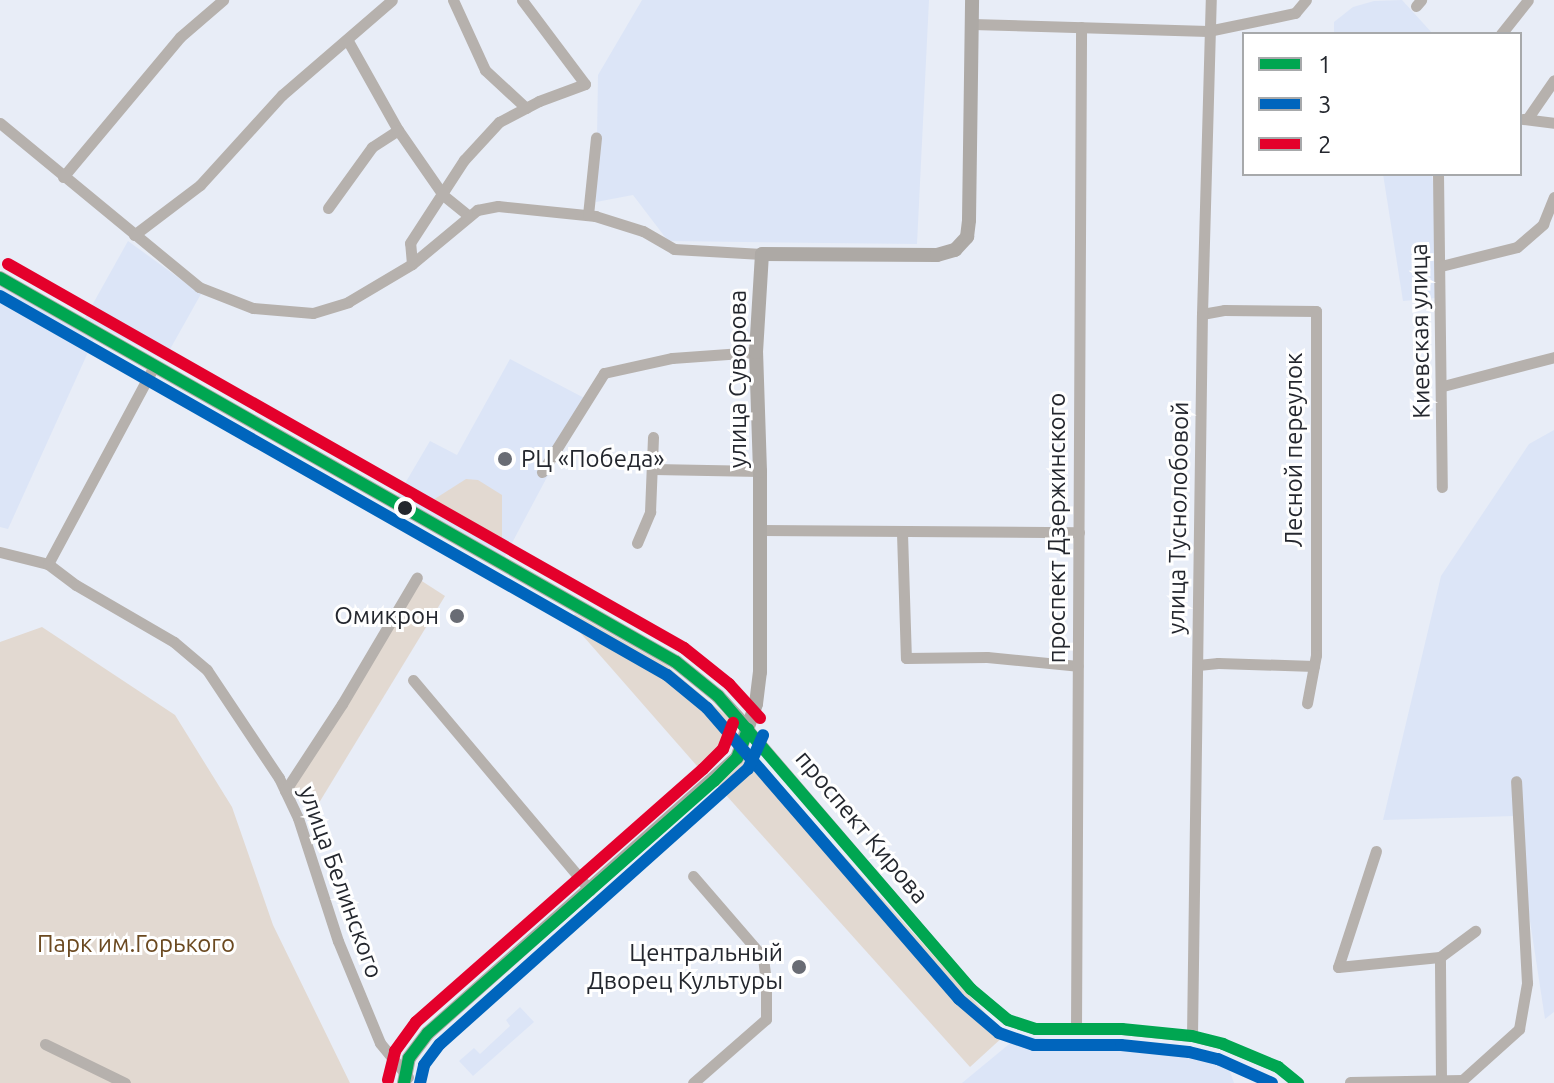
<!DOCTYPE html>
<meta charset="utf-8">
<style>
body{margin:0}
#map{position:relative;width:1554px;height:1083px;overflow:hidden;background:#e8edf7;font-family:Ubuntu,sans-serif}
div>[style]{position:absolute}
[style*='--x']{left:calc(var(--x)*1px);top:calc(var(--y)*1px);width:calc(var(--w)*1px);rotate:calc(var(--a)*1deg)}
.built>*{inset:0;background:#dce5f7}
.green>*{inset:0;background:#e2d9d1}
.minor>*{height:11px;margin:-5.5px;padding:0 5.5px;transform-origin:5.5px;border-radius:5.5px;background:#b6b1ad}
.major>*{height:14px;margin:-7px;padding:0 7px;transform-origin:7px;border-radius:7px;background:#ada9a5}
.bus-1>*{height:12px;margin:-6px;padding:0 6px;transform-origin:6px;border-radius:6px;background:#00a651}
.bus-2>*{height:12px;margin:-6px;padding:0 6px;transform-origin:6px;border-radius:6px;background:#0065bd}
.bus-3>*{height:12px;margin:-6px;padding:0 6px;transform-origin:6px;border-radius:6px;background:#e4002b}
.dots>*{width:22px;height:22px;translate:-50% -50%;box-sizing:border-box;border:4px solid #fff;border-radius:50%}
span{translate:-50% -50%;white-space:nowrap;text-align:center;line-height:1.15;-webkit-text-stroke:6px #fff;paint-order:stroke}
.street-label{font-size:24px;color:#24272e}
.poi-label{font-size:24px;color:#24272e}
.left{translate:0 -50%;text-align:left}
.right{translate:-100% -50%;text-align:right}
.park-label{font-size:24px;color:#6b4920}
.legend{position:absolute;left:1242px;top:32px;width:280px;height:144px;box-sizing:border-box;background:#fff;border:2px solid #a7a9ab;margin:0;padding:10px 14px;list-style:none;font-size:24px;color:#24272e}
.legend li{display:flex;align-items:center;gap:16px;height:40px}
.legend b{width:40px;border:2px solid #a7a9ab}
</style>
<div id="map">
<div class="built">
<i style="clip-path:polygon(642px 0,929px 0,917px 244px,668px 241px,633px 195px,596px 202px,598px 75px)"></i>
<i style="clip-path:polygon(1402px 0,1433px 34px,1334px 34px,1334px 22px,1353px 7px,1374px 1px)"></i>
<i style="clip-path:polygon(1383px 174px,1432px 174px,1440px 250px,1436px 298px,1403px 301px)"></i>
<i style="clip-path:polygon(128px 241px,201px 294px,164px 360px,85px 318px)"></i>
<i style="clip-path:polygon(0 286px,94px 339px,8px 529px,0 527px)"></i>
<i style="clip-path:polygon(510px 359px,588px 400px,504px 558px,397px 497px,430px 441px,457px 455px)"></i>
<i style="clip-path:polygon(1554px 430px,1554px 1012px,1545px 1019px,1514px 816px,1383px 820px,1441px 576px,1529px 444px)"></i>
<i style="clip-path:polygon(520px 1007px,534px 1022px,473px 1076px,459px 1061px,474px 1048px,480px 1054px,510px 1026px,506px 1020px)"></i>
<i style="clip-path:polygon(1020px 1035px,1227px 1063px,1234px 1083px,962px 1083px)"></i>
</div>
<div class="green">
<i style="clip-path:polygon(466px 479px,478px 480px,502px 495px,502px 539px,433px 500px)"></i>
<i style="clip-path:polygon(414px 576px,445px 596px,311px 816px,290px 784px)"></i>
<i style="clip-path:polygon(575px 614px,666px 665px,729px 718px,734px 733px,726px 754px,704px 774px,570px 621px)"></i>
<i style="clip-path:polygon(42px 627px,175px 715px,232px 807px,273px 925px,350px 1083px,0 1083px,0 642px)"></i>
<i style="clip-path:polygon(752px 754px,1005px 1035px,970px 1067px,717px 785px)"></i>
</div>
<div class="minor">
<i style="--x:453;--y:0;--w:77;--a:65.4"></i>
<i style="--x:485;--y:70;--w:56;--a:42.8"></i>
<i style="--x:1416;--y:6;--w:8;--a:-50"></i>
<i style="--x:972;--y:24;--w:236;--a:1.7"></i>
<i style="--x:1208;--y:31;--w:89;--a:-11.7"></i>
<i style="--x:1295;--y:13;--w:17;--a:-50"></i>
<i style="--x:1501;--y:34;--w:43;--a:-51.5"></i>
<i style="--x:348;--y:41;--w:102;--a:60.7"></i>
<i style="--x:398;--y:130;--w:79;--a:55.3"></i>
<i style="--x:443;--y:195;--w:33;--a:39"></i>
<i style="--x:1523;--y:119;--w:31;--a:7"></i>
<i style="--x:1527;--y:119;--w:47;--a:-55.3"></i>
<i style="--x:0;--y:123;--w:258;--a:39.5"></i>
<i style="--x:199;--y:287;--w:58;--a:21.3"></i>
<i style="--x:253;--y:308;--w:60;--a:4.8"></i>
<i style="--x:313;--y:313;--w:37;--a:-17"></i>
<i style="--x:348;--y:302;--w:74;--a:-30.7"></i>
<i style="--x:412;--y:264;--w:85;--a:-39.7"></i>
<i style="--x:477;--y:210;--w:21;--a:-11"></i>
<i style="--x:498;--y:206;--w:98;--a:5.9"></i>
<i style="--x:595;--y:216;--w:50;--a:17.4"></i>
<i style="--x:643;--y:231;--w:36;--a:30"></i>
<i style="--x:674;--y:249;--w:88;--a:3.3"></i>
<i style="--x:1438;--y:174;--w:313;--a:89.3"></i>
<i style="--x:63;--y:177;--w:182;--a:-50.1"></i>
<i style="--x:180;--y:37;--w:57;--a:-40.7"></i>
<i style="--x:328;--y:208;--w:75;--a:-54.2"></i>
<i style="--x:372;--y:147;--w:31;--a:-33"></i>
<i style="--x:588;--y:215;--w:78;--a:-84.1"></i>
<i style="--x:134;--y:235;--w:83;--a:-37.1"></i>
<i style="--x:200;--y:185;--w:122;--a:-47.7"></i>
<i style="--x:282;--y:95;--w:145;--a:-40.8"></i>
<i style="--x:412;--y:264;--w:21;--a:-95"></i>
<i style="--x:410;--y:243;--w:99;--a:-57"></i>
<i style="--x:464;--y:160;--w:52;--a:-47.4"></i>
<i style="--x:499;--y:122;--w:45;--a:-27.7"></i>
<i style="--x:539;--y:101;--w:49;--a:-20.3"></i>
<i style="--x:585;--y:84;--w:105;--a:-126.9"></i>
<i style="--x:1441;--y:266;--w:78;--a:-14"></i>
<i style="--x:1517;--y:247;--w:35;--a:-41"></i>
<i style="--x:1543;--y:224;--w:29;--a:-68"></i>
<i style="--x:1202;--y:314;--w:22;--a:-10"></i>
<i style="--x:1224;--y:310;--w:92;--a:0.6"></i>
<i style="--x:1316;--y:311;--w:344;--a:90"></i>
<i style="--x:1316;--y:655;--w:49;--a:100.6"></i>
<i style="--x:1443;--y:386;--w:115;--a:-14.6"></i>
<i style="--x:654;--y:469;--w:106;--a:1.1"></i>
<i style="--x:542;--y:472;--w:117;--a:-57.9"></i>
<i style="--x:604;--y:373;--w:70;--a:-12.4"></i>
<i style="--x:672;--y:358;--w:84;--a:-4.1"></i>
<i style="--x:758;--y:530;--w:321;--a:0.4"></i>
<i style="--x:902;--y:533;--w:125;--a:88.2"></i>
<i style="--x:906;--y:658;--w:81;--a:-0.7"></i>
<i style="--x:987;--y:657;--w:91;--a:5.6"></i>
<i style="--x:637;--y:543;--w:34;--a:-67"></i>
<i style="--x:650;--y:512;--w:75;--a:-87.7"></i>
<i style="--x:0;--y:552;--w:49;--a:14"></i>
<i style="--x:48;--y:564;--w:35;--a:37"></i>
<i style="--x:76;--y:585;--w:113;--a:30.2"></i>
<i style="--x:174;--y:642;--w:43;--a:40.3"></i>
<i style="--x:207;--y:670;--w:130;--a:56.3"></i>
<i style="--x:279;--y:778;--w:44;--a:64.6"></i>
<i style="--x:298;--y:818;--w:129;--a:72"></i>
<i style="--x:338;--y:941;--w:110;--a:67.6"></i>
<i style="--x:380;--y:1043;--w:44;--a:50.5"></i>
<i style="--x:48;--y:564;--w:225;--a:-61.8"></i>
<i style="--x:1198;--y:665;--w:20;--a:-6"></i>
<i style="--x:1218;--y:663;--w:96;--a:1.8"></i>
<i style="--x:413;--y:680;--w:275;--a:49.9"></i>
<i style="--x:748;--y:729;--w:343;--a:49.4"></i>
<i style="--x:971;--y:989;--w:48;--a:40"></i>
<i style="--x:1008;--y:1020;--w:29;--a:18"></i>
<i style="--x:1036;--y:1029;--w:86;--a:0"></i>
<i style="--x:1122;--y:1029;--w:70;--a:5.7"></i>
<i style="--x:1192;--y:1036;--w:32;--a:14"></i>
<i style="--x:1223;--y:1044;--w:60;--a:22.7"></i>
<i style="--x:1278;--y:1067;--w:26;--a:39"></i>
<i style="--x:285;--y:791;--w:104;--a:-56.8"></i>
<i style="--x:342;--y:704;--w:147;--a:-59.4"></i>
<i style="--x:1376;--y:851;--w:122;--a:108.1"></i>
<i style="--x:1338;--y:967;--w:102;--a:-5.6"></i>
<i style="--x:1076;--y:1029;--w:1002;--a:-89.71"></i>
<i style="--x:1192;--y:1036;--w:722;--a:-89.21"></i>
<i style="--x:1202;--y:314;--w:314;--a:-88.4"></i>
<i style="--x:45;--y:1044;--w:89;--a:26"></i>
<i style="--x:1441;--y:1080;--w:123;--a:-90.5"></i>
<i style="--x:1440;--y:957;--w:44;--a:-36.6"></i>
<i style="--x:1350;--y:1082;--w:112;--a:-1"></i>
<i style="--x:693;--y:1083;--w:97;--a:-41.2"></i>
<i style="--x:766;--y:1019;--w:37;--a:-90"></i>
<i style="--x:766;--y:982;--w:25;--a:-97"></i>
<i style="--x:763;--y:957;--w:107;--a:-130.8"></i>
<i style="--x:1459;--y:1083;--w:81;--a:-42"></i>
<i style="--x:1519;--y:1029;--w:47;--a:-80.1"></i>
<i style="--x:1527;--y:983;--w:202;--a:-93.1"></i>
</div>
<div class="major">
<i style="--x:0;--y:278;--w:777;--a:29.6"></i>
<i style="--x:676;--y:662;--w:54;--a:39"></i>
<i style="--x:718;--y:696;--w:45;--a:47.7"></i>
<i style="--x:404;--y:1083;--w:25;--a:-79"></i>
<i style="--x:409;--y:1058;--w:31;--a:-53"></i>
<i style="--x:428;--y:1033;--w:414;--a:-41.7"></i>
<i style="--x:737;--y:758;--w:57;--a:-70.6"></i>
<i style="--x:756;--y:704;--w:32;--a:-83"></i>
<i style="--x:760;--y:672;--w:201;--a:-90"></i>
<i style="--x:760;--y:471;--w:119;--a:-91.9"></i>
<i style="--x:756;--y:352;--w:98;--a:-86.5"></i>
<i style="--x:762;--y:254;--w:175;--a:0.3"></i>
<i style="--x:937;--y:255;--w:19;--a:-16"></i>
<i style="--x:955;--y:250;--w:18;--a:-47"></i>
<i style="--x:967;--y:237;--w:17;--a:-83"></i>
<i style="--x:969;--y:220;--w:220;--a:-89.2"></i>
</div>
<div class="bus-1">
<i style="--x:0;--y:278;--w:777;--a:29.6"></i>
<i style="--x:676;--y:662;--w:54;--a:39"></i>
<i style="--x:718;--y:696;--w:387;--a:49.2"></i>
<i style="--x:971;--y:989;--w:48;--a:40"></i>
<i style="--x:1008;--y:1020;--w:29;--a:18"></i>
<i style="--x:1036;--y:1029;--w:86;--a:0"></i>
<i style="--x:1122;--y:1029;--w:70;--a:5.7"></i>
<i style="--x:1192;--y:1036;--w:32;--a:14"></i>
<i style="--x:1223;--y:1044;--w:60;--a:22.7"></i>
<i style="--x:1278;--y:1067;--w:26;--a:39"></i>
<i style="--x:404;--y:1083;--w:25;--a:-79"></i>
<i style="--x:409;--y:1058;--w:31;--a:-53"></i>
<i style="--x:428;--y:1033;--w:381;--a:-41.4"></i>
<i style="--x:714;--y:781;--w:33;--a:-45"></i>
<i style="--x:737;--y:758;--w:31;--a:-69"></i>
</div>
<div class="bus-2">
<i style="--x:0;--y:296;--w:767;--a:29.61"></i>
<i style="--x:667;--y:675;--w:52;--a:39.5"></i>
<i style="--x:707;--y:708;--w:385;--a:49.1"></i>
<i style="--x:959;--y:999;--w:52;--a:40.4"></i>
<i style="--x:999;--y:1033;--w:37;--a:19"></i>
<i style="--x:1034;--y:1045;--w:87;--a:0"></i>
<i style="--x:1121;--y:1045;--w:68;--a:5.9"></i>
<i style="--x:1189;--y:1052;--w:30;--a:14"></i>
<i style="--x:1218;--y:1059;--w:59;--a:24"></i>
<i style="--x:420;--y:1083;--w:18;--a:-77"></i>
<i style="--x:424;--y:1065;--w:26;--a:-53"></i>
<i style="--x:440;--y:1044;--w:413;--a:-41.8"></i>
<i style="--x:748;--y:769;--w:37;--a:-66"></i>
</div>
<div class="bus-3">
<i style="--x:8;--y:264;--w:777;--a:29.6"></i>
<i style="--x:684;--y:648;--w:58;--a:38.7"></i>
<i style="--x:729;--y:684;--w:46;--a:47.6"></i>
<i style="--x:388;--y:1080;--w:30;--a:-76"></i>
<i style="--x:395;--y:1051;--w:36;--a:-54"></i>
<i style="--x:416;--y:1022;--w:383;--a:-41.4"></i>
<i style="--x:703;--y:769;--w:28;--a:-45"></i>
<i style="--x:723;--y:749;--w:28;--a:-69"></i>
</div>
<div class="dots">
<i style="left:505px;top:459px;background:#696c74"></i>
<i style="left:405px;top:508px;background:#24272e"></i>
<i style="left:457px;top:616px;background:#696c74"></i>
<i style="left:799px;top:967px;background:#696c74"></i>
</div>
<div class="street-label">
<span style="left:1420px;top:331px;rotate:-91deg">Киевская улица</span>
<span style="left:738px;top:379px;rotate:-90deg">улица Суворова</span>
<span style="left:1294px;top:450px;rotate:-90deg">Лесной переулок</span>
<span style="left:1178px;top:518px;rotate:-89deg">улица Туснолобовой</span>
<span style="left:1057px;top:528px;rotate:-90deg">проспект Дзержинского</span>
<span style="left:862px;top:827px;rotate:50deg">проспект Кирова</span>
<span style="left:341px;top:882px;rotate:70deg">улица Белинского</span>
</div>
<div class="poi-label">
<span class="left" style="left:521px;top:459px">РЦ «Победа»</span>
<span class="right" style="left:439px;top:616px">Омикрон</span>
<span class="right" style="left:783px;top:967px">Центральный<br>Дворец Культуры</span>
</div>
<div class="park-label">
<span style="left:136px;top:944px">Парк им.Горького</span>
</div>
<ul class="legend">
<li><b style="height:10px;background:#00a651"></b>1</li>
<li><b style="height:10px;background:#0065bd"></b>3</li>
<li><b style="height:10px;background:#e4002b"></b>2</li>
</ul>
</div>
